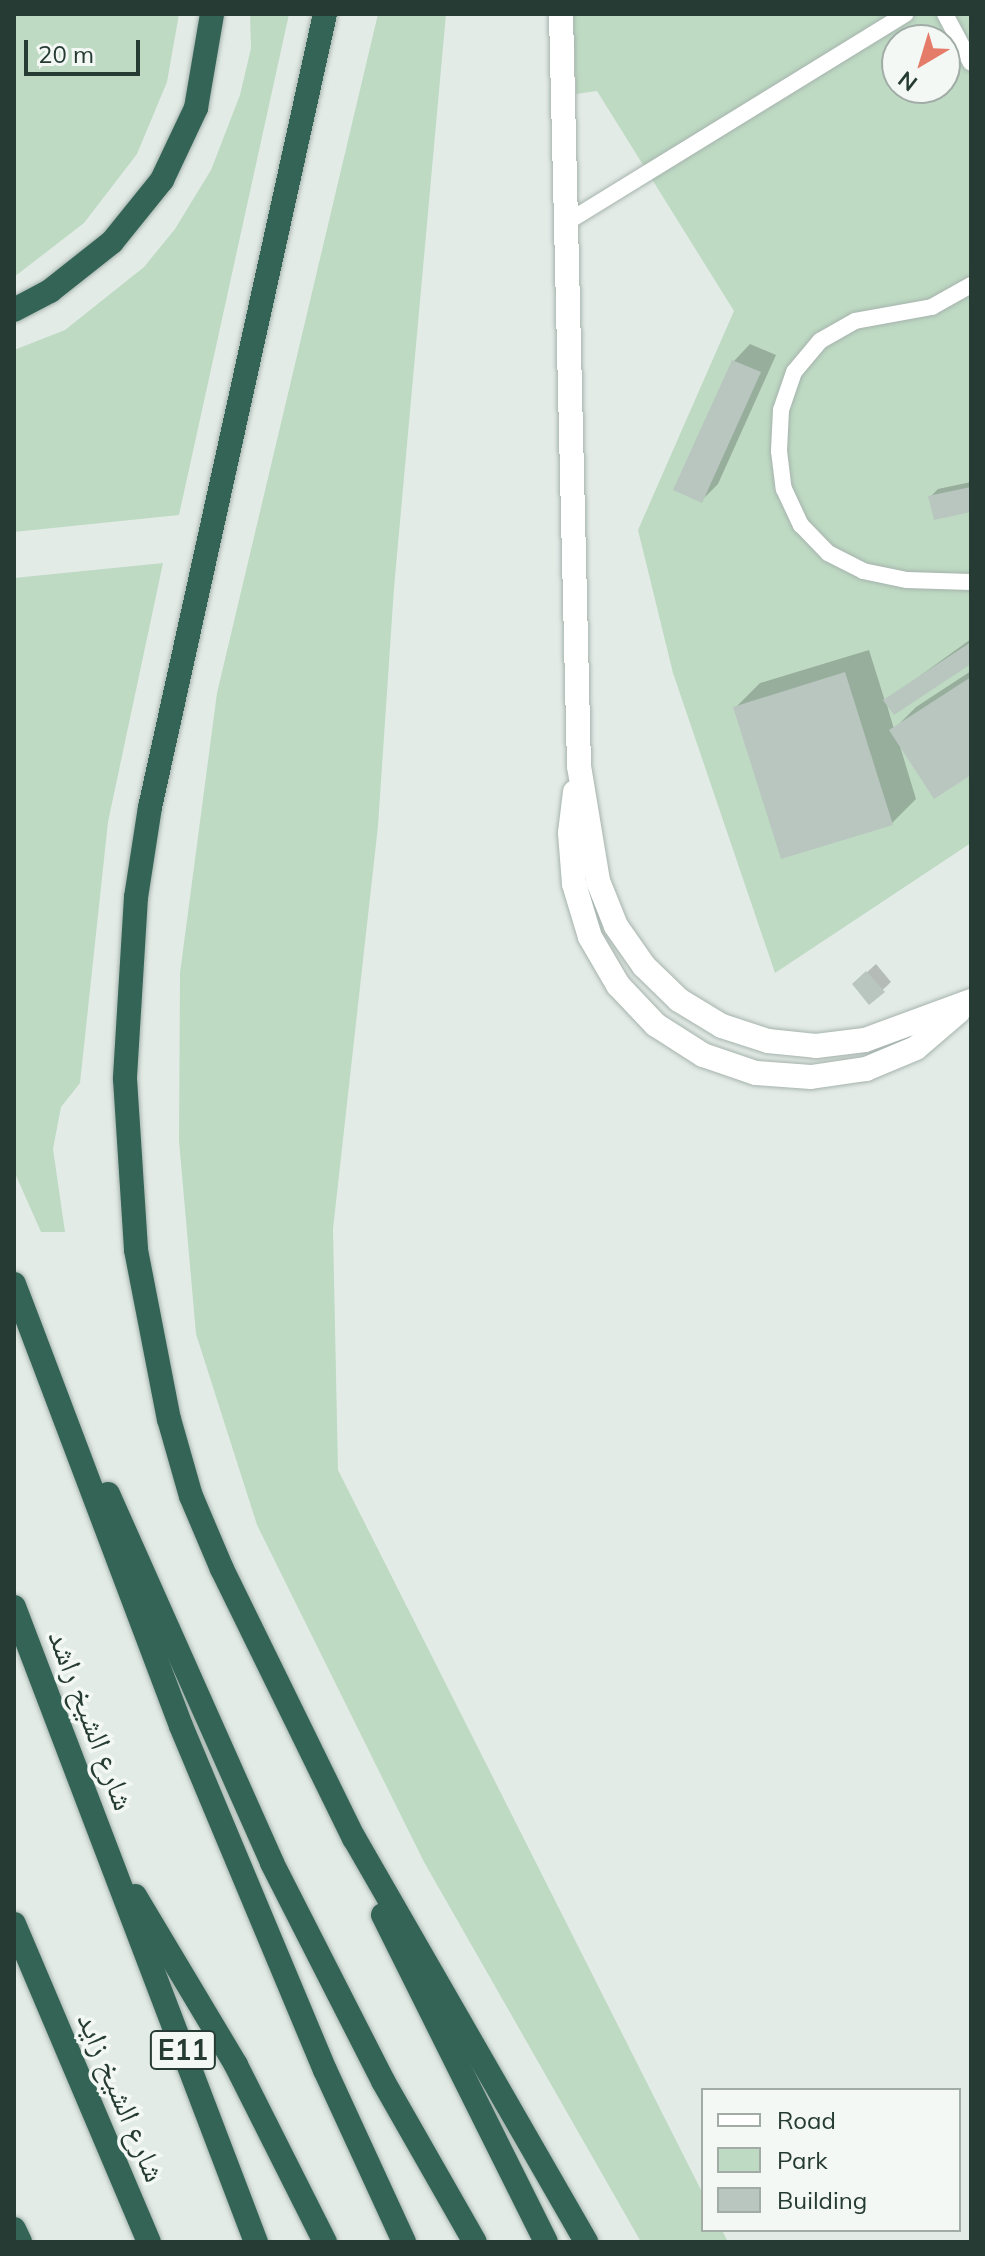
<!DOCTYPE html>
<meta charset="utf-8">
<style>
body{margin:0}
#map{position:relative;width:985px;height:2256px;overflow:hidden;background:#e3ebe7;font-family:Mulish,"Noto Naskh Arabic",sans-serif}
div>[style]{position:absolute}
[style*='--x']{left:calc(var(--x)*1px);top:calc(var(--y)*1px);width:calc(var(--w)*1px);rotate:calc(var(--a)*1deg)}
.green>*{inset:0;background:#bedac3}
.shadow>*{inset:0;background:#0003}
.building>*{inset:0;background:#b9c6c0}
.roads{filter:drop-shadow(0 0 2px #a6b3ad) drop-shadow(0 0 2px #a6b3ad)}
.lane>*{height:16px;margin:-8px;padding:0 8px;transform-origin:8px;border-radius:8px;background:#fff}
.street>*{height:24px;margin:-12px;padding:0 12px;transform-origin:12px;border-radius:12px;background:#fff}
.highway>*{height:24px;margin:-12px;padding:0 12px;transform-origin:12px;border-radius:12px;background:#336456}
span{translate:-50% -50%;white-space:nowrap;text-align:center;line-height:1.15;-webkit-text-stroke:7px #f3f8f5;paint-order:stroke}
.shield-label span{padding:2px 6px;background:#f3f8f5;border:2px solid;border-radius:6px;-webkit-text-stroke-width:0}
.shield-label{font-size:28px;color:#253b33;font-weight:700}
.street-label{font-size:30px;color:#253b33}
.frame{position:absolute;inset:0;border:16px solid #253b33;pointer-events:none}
.legend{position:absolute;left:701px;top:2088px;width:260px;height:144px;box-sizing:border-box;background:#f3f8f5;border:2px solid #a1aca7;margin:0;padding:10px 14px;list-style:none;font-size:24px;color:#253b33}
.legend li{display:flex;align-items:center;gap:16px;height:40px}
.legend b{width:40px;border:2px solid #a1aca7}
.north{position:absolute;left:881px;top:24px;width:80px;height:80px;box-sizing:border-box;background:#f3f8f5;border:2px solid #a1aca7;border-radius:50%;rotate:218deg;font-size:22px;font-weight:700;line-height:32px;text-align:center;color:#253b33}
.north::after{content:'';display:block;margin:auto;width:28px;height:36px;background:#e47c69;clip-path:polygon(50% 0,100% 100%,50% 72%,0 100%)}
.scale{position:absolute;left:24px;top:40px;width:116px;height:36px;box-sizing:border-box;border:4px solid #253b33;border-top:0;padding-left:10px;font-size:24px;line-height:28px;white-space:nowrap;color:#253b33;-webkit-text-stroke:6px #f3f8f5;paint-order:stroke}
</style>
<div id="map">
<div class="green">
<i style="clip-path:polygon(14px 14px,179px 14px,167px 82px,137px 154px,84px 223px,14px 277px)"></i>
<i style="clip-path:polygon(250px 14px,289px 14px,179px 515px,14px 532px,14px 350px,65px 330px,144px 267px,175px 229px,211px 170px,240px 95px,251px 48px)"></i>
<i style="clip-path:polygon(378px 14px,446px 14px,394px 588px,378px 826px,333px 1229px,338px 1470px,703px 2194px,703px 2230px,722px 2230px,728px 2242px,641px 2242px,424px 1862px,257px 1525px,196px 1334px,179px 1141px,180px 973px,217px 693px)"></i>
<i style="clip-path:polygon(evenodd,573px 14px,971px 14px,971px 843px,775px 973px,673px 673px,638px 530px,734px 311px,597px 91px,576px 94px,573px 14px,897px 40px,945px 40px,945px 88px,897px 88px,897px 40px)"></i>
<i style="clip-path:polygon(163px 563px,108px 822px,80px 1083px,61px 1107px,53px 1149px,65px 1232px,41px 1232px,14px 1171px,14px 578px)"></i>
</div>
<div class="shadow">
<i style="clip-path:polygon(750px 344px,776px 355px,718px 484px,701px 501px,675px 489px,734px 361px)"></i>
<i style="clip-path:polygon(971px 482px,971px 510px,930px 497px,938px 489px)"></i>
<i style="clip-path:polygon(971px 639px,971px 661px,886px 702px,894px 729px,916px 707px,971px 671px,971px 773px,899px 743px,916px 799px,892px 823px,736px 707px,760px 683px,869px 650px,885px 701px)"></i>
<i style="clip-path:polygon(876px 964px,891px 982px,870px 1002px,854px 984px)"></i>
</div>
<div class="building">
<i style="clip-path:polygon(732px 360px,761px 372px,702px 503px,673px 490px)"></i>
<i style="clip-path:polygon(971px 487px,971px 512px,934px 520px,928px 496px)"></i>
<i style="clip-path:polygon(971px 642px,971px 664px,894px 715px,883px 700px)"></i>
<i style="clip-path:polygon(845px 672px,893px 825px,781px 859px,733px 707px)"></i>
<i style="clip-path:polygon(971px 677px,971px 775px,934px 799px,889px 730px)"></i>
<i style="clip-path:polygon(866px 971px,885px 992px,869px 1005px,852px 984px)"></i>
</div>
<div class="roads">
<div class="lane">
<i style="--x:945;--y:14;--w:55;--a:62"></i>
<i style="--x:564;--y:224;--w:401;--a:-31.6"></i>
<i style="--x:971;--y:285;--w:45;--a:150.6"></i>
<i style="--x:932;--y:307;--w:78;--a:169.7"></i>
<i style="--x:855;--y:321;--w:40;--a:150.3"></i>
<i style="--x:820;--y:341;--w:40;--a:130"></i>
<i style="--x:794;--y:372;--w:40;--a:108.9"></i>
<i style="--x:781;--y:410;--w:41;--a:92.8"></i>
<i style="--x:779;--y:451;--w:38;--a:83"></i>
<i style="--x:784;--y:489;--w:40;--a:65"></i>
<i style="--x:801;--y:525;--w:39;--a:46"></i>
<i style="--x:828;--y:553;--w:39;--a:27"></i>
<i style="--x:863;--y:571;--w:45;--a:11.6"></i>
<i style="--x:907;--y:580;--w:64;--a:1.8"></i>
</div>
<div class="street">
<i style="--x:561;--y:14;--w:752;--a:88.63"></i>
<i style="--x:579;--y:766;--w:117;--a:80.6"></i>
<i style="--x:598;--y:881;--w:48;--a:68.2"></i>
<i style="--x:616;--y:926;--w:49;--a:55"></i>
<i style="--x:644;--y:966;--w:49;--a:44.2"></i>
<i style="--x:679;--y:1000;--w:50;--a:31.2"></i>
<i style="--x:722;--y:1026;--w:48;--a:18.1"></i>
<i style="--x:768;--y:1041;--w:48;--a:5.9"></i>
<i style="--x:816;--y:1046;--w:49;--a:-7"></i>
<i style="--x:865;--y:1040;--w:113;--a:-20.2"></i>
<i style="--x:575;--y:792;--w:41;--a:97"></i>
<i style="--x:570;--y:833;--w:51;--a:85.5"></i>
<i style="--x:574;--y:884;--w:55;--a:73.2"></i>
<i style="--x:590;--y:937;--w:56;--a:59.7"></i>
<i style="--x:618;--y:985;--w:55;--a:46.5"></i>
<i style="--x:656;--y:1025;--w:56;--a:32.6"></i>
<i style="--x:703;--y:1055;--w:56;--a:18.8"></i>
<i style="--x:756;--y:1073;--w:55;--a:4.2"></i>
<i style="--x:811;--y:1077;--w:56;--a:-8.3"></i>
<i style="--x:866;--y:1069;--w:54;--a:-22.8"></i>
<i style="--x:916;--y:1048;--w:55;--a:-40.6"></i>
</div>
<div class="highway">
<i style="--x:325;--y:14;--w:812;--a:102.44"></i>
<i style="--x:150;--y:807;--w:91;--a:98.8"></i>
<i style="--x:136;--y:897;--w:182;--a:93.5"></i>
<i style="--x:125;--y:1079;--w:171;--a:86.3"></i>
<i style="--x:136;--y:1250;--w:172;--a:79"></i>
<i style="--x:169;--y:1419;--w:80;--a:74.1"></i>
<i style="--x:191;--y:1496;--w:79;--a:67"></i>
<i style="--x:222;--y:1569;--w:300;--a:63.9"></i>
<i style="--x:354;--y:1838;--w:466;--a:60.1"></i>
<i style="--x:14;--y:310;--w:41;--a:-27.8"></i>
<i style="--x:50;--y:291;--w:79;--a:-38.3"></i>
<i style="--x:112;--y:242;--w:80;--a:-51.1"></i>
<i style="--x:162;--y:180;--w:80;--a:-64.7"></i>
<i style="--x:196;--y:108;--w:95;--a:-80.3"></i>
<i style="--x:14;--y:1284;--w:472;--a:69.3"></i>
<i style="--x:181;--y:1726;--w:373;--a:67.3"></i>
<i style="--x:325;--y:2070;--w:189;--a:65.3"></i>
<i style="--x:108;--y:1494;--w:404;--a:66"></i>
<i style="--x:272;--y:1863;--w:245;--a:63"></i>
<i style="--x:383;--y:2081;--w:185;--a:60.3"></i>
<i style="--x:14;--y:1607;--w:680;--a:69.14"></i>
<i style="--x:135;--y:1896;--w:197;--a:59.1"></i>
<i style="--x:236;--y:2065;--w:198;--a:63.3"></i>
<i style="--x:383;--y:1915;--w:365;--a:63.5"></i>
<i style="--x:14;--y:1924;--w:345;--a:67"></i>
<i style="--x:14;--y:2229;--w:14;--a:65"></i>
</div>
</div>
<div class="shield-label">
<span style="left:183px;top:2050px">E11</span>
</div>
<div class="street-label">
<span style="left:92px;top:1720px;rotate:69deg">شارع الشيخ راشد</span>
<span style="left:122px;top:2097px;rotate:67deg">شارع الشيخ زايد</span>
</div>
<div class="frame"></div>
<ul class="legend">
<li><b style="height:10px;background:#fff"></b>Road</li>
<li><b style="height:22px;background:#bedac3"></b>Park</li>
<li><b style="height:22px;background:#b9c6c0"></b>Building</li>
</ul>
<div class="north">N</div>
<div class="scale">20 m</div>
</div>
